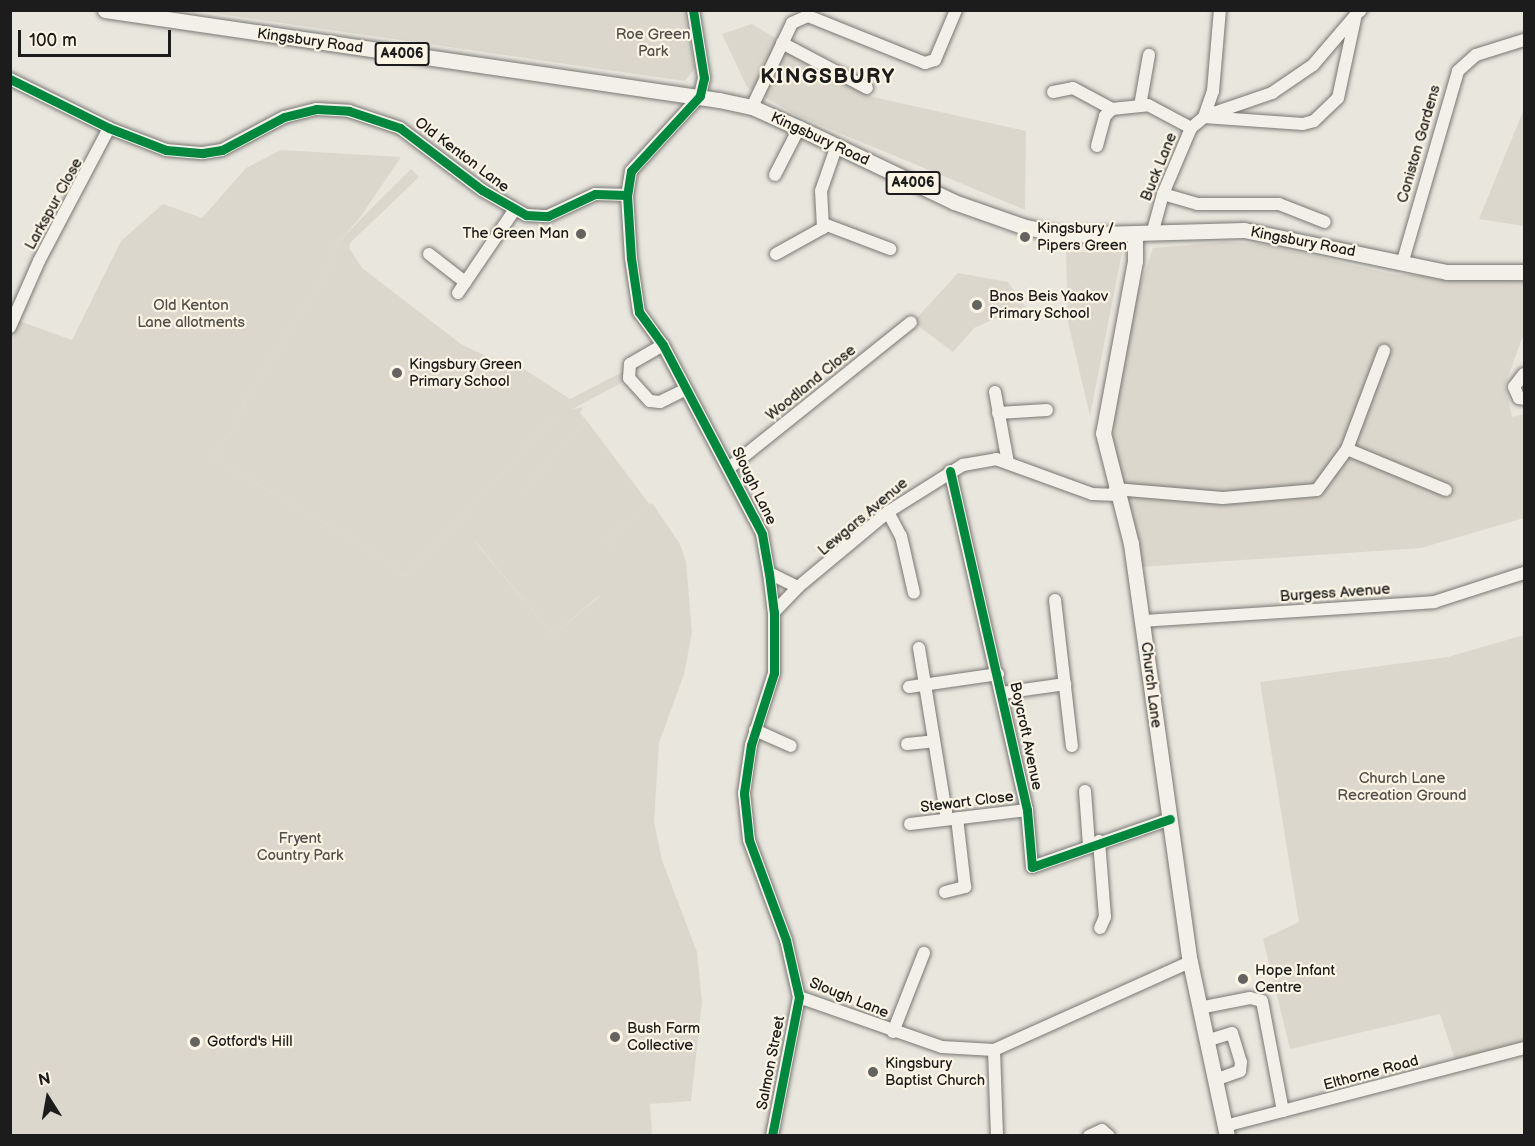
<!DOCTYPE html>
<style>
body{margin:0}
#map{position:relative;width:1535px;height:1146px;overflow:hidden;background:#e9e6de;font-family:"Balsamiq Sans",sans-serif}
div>[style]{position:absolute}
[style*='--x']{left:calc(var(--x)*1px);top:calc(var(--y)*1px);width:calc(var(--w)*1px);rotate:calc(var(--a)*1deg)}
.built>*{inset:0;background:#dbd7cd}
.green>*{inset:0;background:#dbd7cc}
.roads{filter:drop-shadow(0 0 2px #787773) drop-shadow(0 0 2px #787773)}
.minor>*{height:12px;margin:-6px;padding:0 6px;transform-origin:6px;border-radius:6px;background:#f3f0ea}
.major>*{height:15px;margin:-7.5px;padding:0 7.5px;transform-origin:7.5px;border-radius:7.5px;background:#f3f0ea}
.cycleway>*{height:9px;margin:-4.5px;padding:0 4.5px;transform-origin:4.5px;border-radius:4.5px;background:#00873e}
.dots>*{width:16px;height:16px;translate:-50% -50%;box-sizing:border-box;border:3px solid #fcf5e5;border-radius:50%}
span{translate:-50% -50%;white-space:nowrap;text-align:center;line-height:1.15;-webkit-text-stroke:4.5px #fcf5e5;paint-order:stroke}
.shield-label span{padding:2px 4px;background:#fcf5e5;border:2px solid;border-radius:4px;-webkit-text-stroke-width:0}
.shield-label{font-size:14px;color:#1c1c1c;font-weight:700}
.park-label{font-size:15px;color:#52504c}
.street-label{font-size:15px;color:#1c1c1c}
.poi-label{font-size:15px;color:#1c1c1c}
.left{translate:0 -50%;text-align:left}
.right{translate:-100% -50%;text-align:right}
.district-label{font-size:21px;color:#1c1c1c;font-weight:700;letter-spacing:1.5px}
.frame{position:absolute;inset:0;border:12px solid #1c1c1c;pointer-events:none}
.north{position:absolute;left:18px;top:1068px;width:60px;height:60px;-webkit-text-stroke:4px #fcf5e5;paint-order:stroke;rotate:349deg;font-size:16px;font-weight:700;line-height:24px;text-align:center;color:#1c1c1c}
.north::after{content:'';display:block;margin:auto;width:21px;height:27px;background:#1c1c1c;clip-path:polygon(50% 0,100% 100%,50% 72%,0 100%)}
.scale{position:absolute;left:18px;top:30px;width:153px;height:27px;box-sizing:border-box;border:3px solid #1c1c1c;border-top:0;padding-left:8px;font-size:18px;line-height:21px;white-space:nowrap;color:#1c1c1c;-webkit-text-stroke:4px #fcf5e5;paint-order:stroke}
</style>
<div id="map">
<div class="built">
<i style="clip-path:polygon(752px 24px,873px 97px,1026px 131px,1025px 210px,796px 115px,747px 87px,722px 34px)"></i>
<i style="clip-path:polygon(1524px 109px,1524px 226px,1479px 219px)"></i>
<i style="clip-path:polygon(411px 169px,419px 177px,350px 243px,349px 248px,362px 268px,461px 344px,490px 358px,516px 364px,570px 399px,630px 368px,636px 375px,554px 419px,405px 576px,378px 554px,211px 457px,232px 432px,245px 401px,325px 274px,337px 243px)"></i>
<i style="clip-path:polygon(1223px 242px,1261px 244px,1392px 274px,1524px 281px,1524px 333px,1505px 385px,1512px 417px,1524px 414px,1524px 518px,1421px 548px,1139px 567px,1113px 461px,1114px 411px,1135px 300px,1153px 248px)"></i>
<i style="clip-path:polygon(958px 273px,1008px 282px,1033px 318px,997px 318px,974px 328px,953px 352px,913px 322px)"></i>
<i style="clip-path:polygon(587px 421px,650px 505px,605px 540px,614px 550px,600px 595px,553px 635px,475px 541px)"></i>
</div>
<div class="green">
<i style="clip-path:polygon(199px 11px,684px 11px,695px 68px,685px 81px)"></i>
<i style="clip-path:polygon(281px 150px,401px 157px,359px 219px,337px 243px,325px 274px,245px 401px,232px 432px,211px 457px,378px 554px,405px 576px,554px 419px,564px 411px,583px 407px,580px 413px,587px 421px,475px 542px,553px 635px,600px 596px,583px 575px,614px 550px,605px 540px,652px 503px,680px 544px,686px 562px,692px 632px,684px 674px,659px 743px,654px 822px,662px 860px,697px 952px,702px 1002px,691px 1101px,650px 1104px,652px 1135px,11px 1136px,11px 318px,72px 340px,121px 241px,163px 204px,202px 218px,246px 168px)"></i>
<i style="clip-path:polygon(1066px 252px,1122px 252px,1090px 416px,1068px 322px)"></i>
<i style="clip-path:polygon(1524px 635px,1524px 1041px,1455px 1060px,1440px 1014px,1290px 1049px,1263px 939px,1299px 922px,1260px 682px,1448px 657px)"></i>
</div>
<div class="roads">
<div class="minor">
<i style="--x:693;--y:10;--w:69;--a:80.8"></i>
<i style="--x:704;--y:78;--w:18;--a:103"></i>
<i style="--x:700;--y:96;--w:102;--a:132.6"></i>
<i style="--x:631;--y:171;--w:24;--a:99"></i>
<i style="--x:627;--y:195;--w:63;--a:86.4"></i>
<i style="--x:631;--y:258;--w:55;--a:81.6"></i>
<i style="--x:639;--y:312;--w:41;--a:54"></i>
<i style="--x:663;--y:345;--w:195;--a:62.3"></i>
<i style="--x:754;--y:518;--w:18;--a:63"></i>
<i style="--x:762;--y:534;--w:40;--a:80"></i>
<i style="--x:769;--y:573;--w:39;--a:83"></i>
<i style="--x:774;--y:612;--w:61;--a:90"></i>
<i style="--x:774;--y:673;--w:76;--a:107.7"></i>
<i style="--x:751;--y:745;--w:49;--a:98.3"></i>
<i style="--x:744;--y:793;--w:47;--a:83.9"></i>
<i style="--x:749;--y:840;--w:107;--a:69.7"></i>
<i style="--x:786;--y:940;--w:58;--a:77.2"></i>
<i style="--x:799;--y:997;--w:142;--a:101"></i>
<i style="--x:782;--y:43;--w:96;--a:27.9"></i>
<i style="--x:10;--y:79;--w:110;--a:26.3"></i>
<i style="--x:109;--y:128;--w:61;--a:21.1"></i>
<i style="--x:166;--y:150;--w:37;--a:5"></i>
<i style="--x:203;--y:153;--w:19;--a:-9"></i>
<i style="--x:222;--y:150;--w:70;--a:-28"></i>
<i style="--x:284;--y:117;--w:33;--a:-14"></i>
<i style="--x:316;--y:109;--w:33;--a:3"></i>
<i style="--x:349;--y:111;--w:54;--a:18.4"></i>
<i style="--x:400;--y:128;--w:103;--a:37.1"></i>
<i style="--x:482;--y:190;--w:51;--a:29.6"></i>
<i style="--x:526;--y:215;--w:22;--a:3"></i>
<i style="--x:548;--y:216;--w:52;--a:-25.1"></i>
<i style="--x:595;--y:194;--w:32;--a:2"></i>
<i style="--x:1053;--y:92;--w:20;--a:-11"></i>
<i style="--x:1073;--y:88;--w:44;--a:28.3"></i>
<i style="--x:1112;--y:109;--w:36;--a:-6"></i>
<i style="--x:1148;--y:105;--w:49;--a:28.1"></i>
<i style="--x:1140;--y:106;--w:52;--a:-80"></i>
<i style="--x:752;--y:107;--w:93;--a:-64.5"></i>
<i style="--x:792;--y:23;--w:17;--a:-24"></i>
<i style="--x:808;--y:16;--w:126;--a:21.9"></i>
<i style="--x:925;--y:63;--w:10;--a:-17"></i>
<i style="--x:935;--y:60;--w:54;--a:-67.2"></i>
<i style="--x:1211;--y:114;--w:65;--a:-19"></i>
<i style="--x:1272;--y:93;--w:50;--a:-34.3"></i>
<i style="--x:1313;--y:65;--w:63;--a:-49.5"></i>
<i style="--x:1204;--y:117;--w:99;--a:4"></i>
<i style="--x:1303;--y:124;--w:11;--a:-15"></i>
<i style="--x:1314;--y:121;--w:33;--a:-44"></i>
<i style="--x:1338;--y:98;--w:86;--a:-77.9"></i>
<i style="--x:1356;--y:14;--w:6;--a:-39"></i>
<i style="--x:1097;--y:146;--w:31;--a:-75"></i>
<i style="--x:1105;--y:116;--w:10;--a:-45"></i>
<i style="--x:775;--y:175;--w:53;--a:-62.9"></i>
<i style="--x:1163;--y:194;--w:36;--a:16"></i>
<i style="--x:1198;--y:204;--w:81;--a:0"></i>
<i style="--x:1279;--y:204;--w:49;--a:21.4"></i>
<i style="--x:824;--y:224;--w:71;--a:20.7"></i>
<i style="--x:1152;--y:234;--w:41;--a:-74.6"></i>
<i style="--x:1163;--y:194;--w:72;--a:-67"></i>
<i style="--x:1191;--y:128;--w:17;--a:-40"></i>
<i style="--x:1204;--y:117;--w:28;--a:-71"></i>
<i style="--x:1213;--y:91;--w:81;--a:-85.1"></i>
<i style="--x:429;--y:254;--w:46;--a:37.9"></i>
<i style="--x:776;--y:254;--w:54;--a:-29"></i>
<i style="--x:823;--y:228;--w:37;--a:-93"></i>
<i style="--x:821;--y:191;--w:46;--a:-70.8"></i>
<i style="--x:1402;--y:264;--w:201;--a:-73.8"></i>
<i style="--x:1458;--y:71;--w:24;--a:-42"></i>
<i style="--x:1476;--y:55;--w:50;--a:-17.4"></i>
<i style="--x:458;--y:293;--w:98;--a:-55.8"></i>
<i style="--x:10;--y:327;--w:72;--a:-66.3"></i>
<i style="--x:39;--y:261;--w:150;--a:-62.2"></i>
<i style="--x:663;--y:345;--w:38;--a:150"></i>
<i style="--x:630;--y:364;--w:14;--a:94"></i>
<i style="--x:629;--y:378;--w:31;--a:48"></i>
<i style="--x:650;--y:401;--w:10;--a:6"></i>
<i style="--x:660;--y:402;--w:28;--a:-26"></i>
<i style="--x:1524;--y:374;--w:16;--a:128"></i>
<i style="--x:1514;--y:387;--w:12;--a:66"></i>
<i style="--x:1519;--y:398;--w:5;--a:11"></i>
<i style="--x:995;--y:392;--w:72;--a:79.6"></i>
<i style="--x:998;--y:413;--w:49;--a:-3.5"></i>
<i style="--x:1347;--y:449;--w:107;--a:22.5"></i>
<i style="--x:729;--y:468;--w:233;--a:-38.7"></i>
<i style="--x:950;--y:471;--w:348;--a:77.2"></i>
<i style="--x:1027;--y:810;--w:57;--a:85"></i>
<i style="--x:1032;--y:867;--w:146;--a:-19.2"></i>
<i style="--x:1115;--y:489;--w:108;--a:4.8"></i>
<i style="--x:1223;--y:498;--w:94;--a:-4.9"></i>
<i style="--x:1317;--y:490;--w:51;--a:-53.8"></i>
<i style="--x:1347;--y:449;--w:105;--a:-69.3"></i>
<i style="--x:888;--y:512;--w:27;--a:62"></i>
<i style="--x:901;--y:536;--w:58;--a:77.2"></i>
<i style="--x:769;--y:573;--w:32;--a:26"></i>
<i style="--x:1055;--y:600;--w:147;--a:83.4"></i>
<i style="--x:774;--y:612;--w:35;--a:-46"></i>
<i style="--x:798;--y:587;--w:117;--a:-39.8"></i>
<i style="--x:888;--y:512;--w:89;--a:-32.1"></i>
<i style="--x:963;--y:465;--w:34;--a:-10"></i>
<i style="--x:996;--y:459;--w:102;--a:20"></i>
<i style="--x:1092;--y:494;--w:26;--a:2"></i>
<i style="--x:1143;--y:621;--w:292;--a:-3.7"></i>
<i style="--x:1434;--y:602;--w:95;--a:-17.9"></i>
<i style="--x:919;--y:648;--w:173;--a:80.7"></i>
<i style="--x:909;--y:687;--w:90;--a:-8.3"></i>
<i style="--x:1002;--y:693;--w:64;--a:-8.1"></i>
<i style="--x:755;--y:730;--w:39;--a:24"></i>
<i style="--x:907;--y:744;--w:27;--a:-6"></i>
<i style="--x:1085;--y:791;--w:54;--a:85.8"></i>
<i style="--x:910;--y:824;--w:118;--a:-6.8"></i>
<i style="--x:1099;--y:841;--w:76;--a:85.5"></i>
<i style="--x:1105;--y:917;--w:12;--a:114"></i>
<i style="--x:945;--y:892;--w:21;--a:-14"></i>
<i style="--x:965;--y:887;--w:69;--a:-96.6"></i>
<i style="--x:799;--y:997;--w:151;--a:19.3"></i>
<i style="--x:942;--y:1047;--w:52;--a:3.3"></i>
<i style="--x:994;--y:1050;--w:215;--a:-24.2"></i>
<i style="--x:1199;--y:1008;--w:52;--a:-11.1"></i>
<i style="--x:1250;--y:998;--w:12;--a:14"></i>
<i style="--x:1262;--y:1001;--w:112;--a:79.2"></i>
<i style="--x:893;--y:1032;--w:85;--a:-68.6"></i>
<i style="--x:1206;--y:1041;--w:27;--a:-17"></i>
<i style="--x:1232;--y:1033;--w:30;--a:73"></i>
<i style="--x:1241;--y:1062;--w:9;--a:96"></i>
<i style="--x:1240;--y:1071;--w:27;--a:160"></i>
<i style="--x:994;--y:1050;--w:86;--a:88"></i>
<i style="--x:1225;--y:1126;--w:309;--a:-14.6"></i>
<i style="--x:1089;--y:1136;--w:14;--a:-25"></i>
<i style="--x:1102;--y:1130;--w:9;--a:41"></i>
</div>
<div class="major">
<i style="--x:105;--y:10;--w:621;--a:8.34"></i>
<i style="--x:719;--y:100;--w:34;--a:12"></i>
<i style="--x:752;--y:107;--w:51;--a:24.1"></i>
<i style="--x:799;--y:128;--w:172;--a:25.5"></i>
<i style="--x:954;--y:202;--w:72;--a:19.4"></i>
<i style="--x:1022;--y:226;--w:42;--a:12.4"></i>
<i style="--x:1063;--y:235;--w:181;--a:-1.6"></i>
<i style="--x:1244;--y:230;--w:207;--a:11.7"></i>
<i style="--x:1447;--y:272;--w:77;--a:0"></i>
<i style="--x:1135;--y:236;--w:25;--a:90"></i>
<i style="--x:1135;--y:261;--w:175;--a:100.5"></i>
<i style="--x:1103;--y:433;--w:114;--a:75.8"></i>
<i style="--x:1131;--y:544;--w:422;--a:82"></i>
<i style="--x:1190;--y:962;--w:178;--a:78"></i>
</div>
</div>
<div class="cycleway">
<i style="--x:693;--y:10;--w:69;--a:80.8"></i>
<i style="--x:704;--y:78;--w:18;--a:103"></i>
<i style="--x:700;--y:96;--w:102;--a:132.6"></i>
<i style="--x:631;--y:171;--w:24;--a:99"></i>
<i style="--x:627;--y:195;--w:63;--a:86.4"></i>
<i style="--x:631;--y:258;--w:55;--a:81.6"></i>
<i style="--x:639;--y:312;--w:41;--a:54"></i>
<i style="--x:663;--y:345;--w:195;--a:62.3"></i>
<i style="--x:754;--y:518;--w:18;--a:63"></i>
<i style="--x:762;--y:534;--w:40;--a:80"></i>
<i style="--x:769;--y:573;--w:39;--a:83"></i>
<i style="--x:774;--y:612;--w:61;--a:90"></i>
<i style="--x:774;--y:673;--w:76;--a:107.7"></i>
<i style="--x:751;--y:745;--w:49;--a:98.3"></i>
<i style="--x:744;--y:793;--w:47;--a:83.9"></i>
<i style="--x:749;--y:840;--w:107;--a:69.7"></i>
<i style="--x:786;--y:940;--w:58;--a:77.2"></i>
<i style="--x:799;--y:997;--w:142;--a:101"></i>
<i style="--x:10;--y:79;--w:110;--a:26.3"></i>
<i style="--x:109;--y:128;--w:61;--a:21.1"></i>
<i style="--x:166;--y:150;--w:37;--a:5"></i>
<i style="--x:203;--y:153;--w:19;--a:-9"></i>
<i style="--x:222;--y:150;--w:70;--a:-28"></i>
<i style="--x:284;--y:117;--w:33;--a:-14"></i>
<i style="--x:316;--y:109;--w:33;--a:3"></i>
<i style="--x:349;--y:111;--w:54;--a:18.4"></i>
<i style="--x:400;--y:128;--w:103;--a:37.1"></i>
<i style="--x:482;--y:190;--w:51;--a:29.6"></i>
<i style="--x:526;--y:215;--w:22;--a:3"></i>
<i style="--x:548;--y:216;--w:52;--a:-25.1"></i>
<i style="--x:595;--y:194;--w:32;--a:2"></i>
<i style="--x:950;--y:471;--w:348;--a:77.2"></i>
<i style="--x:1027;--y:810;--w:57;--a:85"></i>
<i style="--x:1032;--y:867;--w:146;--a:-19.2"></i>
</div>
<div class="dots">
<i style="left:581px;top:234px;background:#646360"></i>
<i style="left:1025px;top:237px;background:#646360"></i>
<i style="left:977px;top:305px;background:#646360"></i>
<i style="left:397px;top:373px;background:#646360"></i>
<i style="left:1243px;top:979px;background:#646360"></i>
<i style="left:615px;top:1037px;background:#646360"></i>
<i style="left:195px;top:1042px;background:#646360"></i>
<i style="left:873px;top:1072px;background:#646360"></i>
</div>
<div class="shield-label">
<span style="left:402px;top:54px">A4006</span>
<span style="left:913px;top:183px">A4006</span>
</div>
<div class="park-label">
<span style="left:653px;top:43px">Roe Green<br>Park</span>
<span style="left:191px;top:314px">Old Kenton<br>Lane allotments</span>
<span style="left:1402px;top:787px">Church Lane<br>Recreation Ground</span>
<span style="left:300px;top:847px">Fryent<br>Country Park</span>
</div>
<div class="street-label">
<span style="left:310px;top:41px;rotate:8deg">Kingsbury Road</span>
<span style="left:820px;top:139px;rotate:25deg">Kingsbury Road</span>
<span style="left:1419px;top:144px;rotate:-74deg">Coniston Gardens</span>
<span style="left:462px;top:155px;rotate:37deg">Old Kenton Lane</span>
<span style="left:1159px;top:167px;rotate:-68deg">Buck Lane</span>
<span style="left:54px;top:204px;rotate:-61deg">Larkspur Close</span>
<span style="left:1303px;top:242px;rotate:11deg">Kingsbury Road</span>
<span style="left:811px;top:383px;rotate:-39deg">Woodland Close</span>
<span style="left:754px;top:486px;rotate:64deg">Slough Lane</span>
<span style="left:863px;top:517px;rotate:-40deg">Lewgars Avenue</span>
<span style="left:1335px;top:593px;rotate:-4deg">Burgess Avenue</span>
<span style="left:1151px;top:685px;rotate:83deg">Church Lane</span>
<span style="left:1026px;top:736px;rotate:78deg">Boycroft Avenue</span>
<span style="left:967px;top:802px;rotate:-7deg">Stewart Close</span>
<span style="left:849px;top:998px;rotate:22deg">Slough Lane</span>
<span style="left:771px;top:1063px;rotate:-79deg">Salmon Street</span>
<span style="left:1371px;top:1073px;rotate:-15deg">Elthorne Road</span>
</div>
<div class="poi-label">
<span class="left" style="left:1037px;top:237px">Kingsbury /<br>Pipers Green</span>
<span class="right" style="left:569px;top:234px">The Green Man</span>
<span class="left" style="left:989px;top:305px">Bnos Beis Yaakov<br>Primary School</span>
<span class="left" style="left:409px;top:373px">Kingsbury Green<br>Primary School</span>
<span class="left" style="left:1255px;top:979px">Hope Infant<br>Centre</span>
<span class="left" style="left:627px;top:1037px">Bush Farm<br>Collective</span>
<span class="left" style="left:207px;top:1042px">Gotford's Hill</span>
<span class="left" style="left:885px;top:1072px">Kingsbury<br>Baptist Church</span>
</div>
<div class="district-label">
<span style="left:828px;top:77px">KINGSBURY</span>
</div>
<div class="frame"></div>
<div class="north">N</div>
<div class="scale">100 m</div>
</div>
